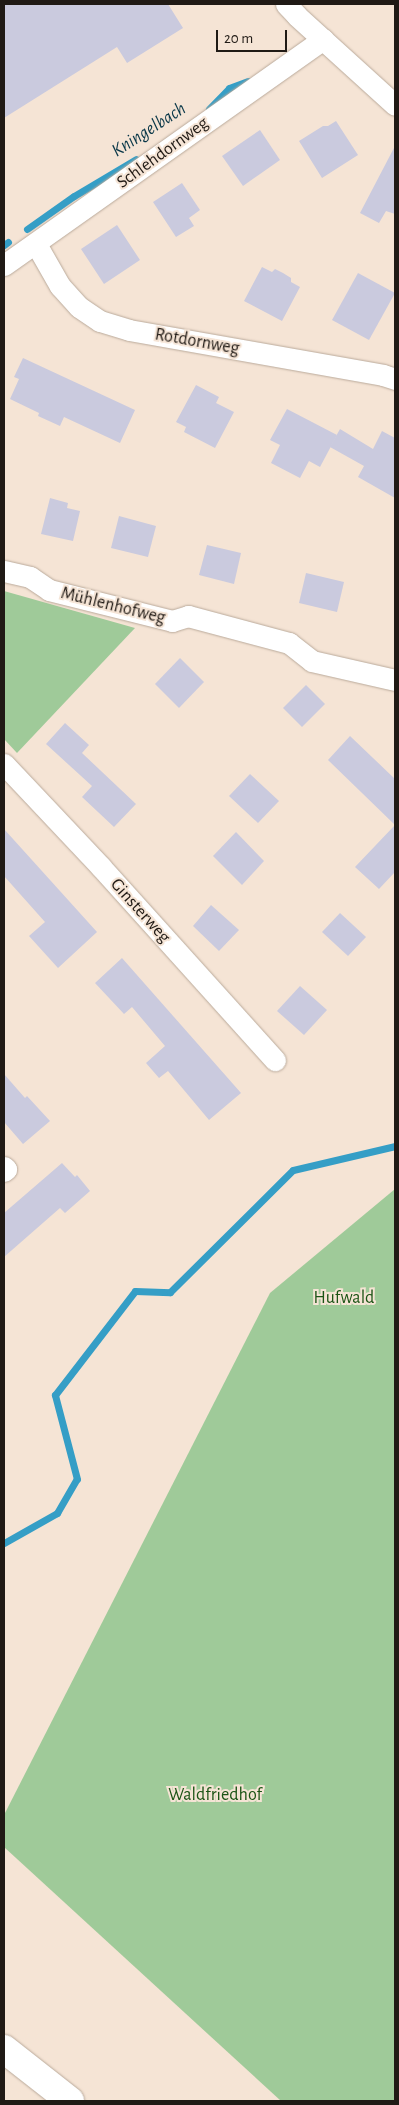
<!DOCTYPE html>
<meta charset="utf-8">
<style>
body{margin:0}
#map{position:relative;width:399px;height:2105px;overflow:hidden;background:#f5e4d5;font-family:"Alegreya Sans",sans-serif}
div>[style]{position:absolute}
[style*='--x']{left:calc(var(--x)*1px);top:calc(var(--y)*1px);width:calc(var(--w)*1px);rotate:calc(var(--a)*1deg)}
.green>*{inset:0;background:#9fca99}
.stream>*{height:7px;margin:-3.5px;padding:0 3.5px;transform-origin:3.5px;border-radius:3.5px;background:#359ec6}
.building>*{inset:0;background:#cacade}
.roads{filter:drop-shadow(0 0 1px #baaa9b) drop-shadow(0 0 1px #baaa9b)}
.street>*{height:21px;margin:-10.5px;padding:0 10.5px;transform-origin:10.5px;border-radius:10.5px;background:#fff}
.secondary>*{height:28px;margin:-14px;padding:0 14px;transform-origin:14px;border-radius:14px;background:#fff}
span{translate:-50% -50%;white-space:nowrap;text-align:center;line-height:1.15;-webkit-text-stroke:4px #f5e4d5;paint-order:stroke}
.street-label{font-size:18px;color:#201a15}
.park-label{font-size:18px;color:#1b5415}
.water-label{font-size:19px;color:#093748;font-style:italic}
.frame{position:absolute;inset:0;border:5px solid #201a15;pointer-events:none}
.scale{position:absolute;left:216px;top:30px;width:71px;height:22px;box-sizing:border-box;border:2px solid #201a15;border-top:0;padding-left:6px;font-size:15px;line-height:18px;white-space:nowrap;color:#201a15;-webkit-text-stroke:4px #f5e4d5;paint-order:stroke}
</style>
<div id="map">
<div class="green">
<i style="clip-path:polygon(4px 591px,135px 628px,17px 753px,4px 739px)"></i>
<i style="clip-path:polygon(395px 1189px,395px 2101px,281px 2101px,4px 1847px,4px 1815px,270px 1293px)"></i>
</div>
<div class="stream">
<i style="--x:209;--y:109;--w:29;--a:-46"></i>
<i style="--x:229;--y:88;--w:20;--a:-20"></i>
<i style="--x:27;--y:229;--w:57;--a:-35.1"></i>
<i style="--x:74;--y:196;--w:72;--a:-30.8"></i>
<i style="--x:4;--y:245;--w:5;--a:-37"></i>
<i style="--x:4;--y:1543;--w:61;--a:-29.5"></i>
<i style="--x:57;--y:1513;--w:39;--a:-60"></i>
<i style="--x:77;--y:1479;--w:87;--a:-104.7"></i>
<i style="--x:55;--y:1395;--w:131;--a:-52.4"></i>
<i style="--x:135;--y:1291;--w:35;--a:2"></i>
<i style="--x:170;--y:1292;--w:173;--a:-44.8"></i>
<i style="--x:293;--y:1170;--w:105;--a:-13.2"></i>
</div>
<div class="building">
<i style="clip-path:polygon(4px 4px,168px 4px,183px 28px,127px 63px,117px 47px,4px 118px)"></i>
<i style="clip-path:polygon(336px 121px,358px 155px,322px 178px,299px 141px,323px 126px,328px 126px)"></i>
<i style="clip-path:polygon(260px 130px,280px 160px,243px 186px,222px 156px)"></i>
<i style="clip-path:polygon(395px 146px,395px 214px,386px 211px,379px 223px,360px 213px)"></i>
<i style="clip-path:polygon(182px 183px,200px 210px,189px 218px,194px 226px,176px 237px,153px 202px)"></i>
<i style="clip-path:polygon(117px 225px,140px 260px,104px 284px,81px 249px)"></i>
<i style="clip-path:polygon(262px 267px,272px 272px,275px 269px,283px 273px,291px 278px,291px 282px,300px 287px,282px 321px,244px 301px)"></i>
<i style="clip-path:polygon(358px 273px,395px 293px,369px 340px,332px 320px)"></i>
<i style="clip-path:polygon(23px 358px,135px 410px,120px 443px,64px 417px,60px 426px,38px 416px,39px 413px,10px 399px,19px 379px,14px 377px)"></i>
<i style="clip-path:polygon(196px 385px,219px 397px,216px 403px,234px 412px,215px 448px,184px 432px,186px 427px,176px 422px)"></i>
<i style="clip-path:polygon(287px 409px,337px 435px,320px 467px,309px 461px,300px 478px,271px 463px,280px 445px,270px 440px)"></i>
<i style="clip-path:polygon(340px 429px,373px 449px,382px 431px,395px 438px,395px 498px,358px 477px,364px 466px,330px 447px)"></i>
<i style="clip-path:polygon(50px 498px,68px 503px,67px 508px,80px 511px,73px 541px,41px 534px)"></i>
<i style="clip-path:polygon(119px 516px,156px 526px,148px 557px,111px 548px)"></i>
<i style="clip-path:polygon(207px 545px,241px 553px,234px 584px,199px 575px)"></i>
<i style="clip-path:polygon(306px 573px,344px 582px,337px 612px,299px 603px)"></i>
<i style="clip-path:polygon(180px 658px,204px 682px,179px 708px,155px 684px)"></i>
<i style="clip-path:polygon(306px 685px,325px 704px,302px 727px,283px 708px)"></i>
<i style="clip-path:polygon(65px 723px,89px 745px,82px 753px,136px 804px,114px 827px,82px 797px,92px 786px,46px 744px)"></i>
<i style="clip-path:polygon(350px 736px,395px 779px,395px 872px,379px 889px,355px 867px,395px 825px,328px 760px)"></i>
<i style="clip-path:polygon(250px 774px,279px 801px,258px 823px,229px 796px)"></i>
<i style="clip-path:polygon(4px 829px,97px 932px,58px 968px,29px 936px,45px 922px,4px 876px)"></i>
<i style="clip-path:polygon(236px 832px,264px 861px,242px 885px,213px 856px)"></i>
<i style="clip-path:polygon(211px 905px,239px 930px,219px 951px,193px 926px)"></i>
<i style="clip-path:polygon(340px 913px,366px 937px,348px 956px,322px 932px)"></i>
<i style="clip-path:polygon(122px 958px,241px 1093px,209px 1120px,168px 1071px,159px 1078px,146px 1063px,165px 1046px,132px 1007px,124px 1014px,95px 983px)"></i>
<i style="clip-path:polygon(300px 986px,327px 1010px,304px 1035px,277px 1011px)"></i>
<i style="clip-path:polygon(4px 1074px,25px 1098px,27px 1096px,50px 1121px,23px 1144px,4px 1122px)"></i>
<i style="clip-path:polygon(62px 1163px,75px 1177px,77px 1175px,90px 1191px,65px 1213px,60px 1208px,4px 1257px,4px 1213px)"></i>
</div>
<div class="roads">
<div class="street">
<i style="--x:286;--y:4;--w:16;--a:47"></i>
<i style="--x:297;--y:16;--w:132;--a:42.2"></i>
<i style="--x:36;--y:244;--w:48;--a:60.3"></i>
<i style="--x:60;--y:286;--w:28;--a:48"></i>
<i style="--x:79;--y:307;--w:25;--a:34"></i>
<i style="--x:100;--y:321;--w:30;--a:17"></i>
<i style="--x:129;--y:330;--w:258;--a:10"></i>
<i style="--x:383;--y:375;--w:13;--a:18"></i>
<i style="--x:4;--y:265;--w:391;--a:-35.3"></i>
<i style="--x:4;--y:571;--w:27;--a:13"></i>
<i style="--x:30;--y:577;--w:23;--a:34"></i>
<i style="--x:49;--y:590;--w:127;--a:14.1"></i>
<i style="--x:172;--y:621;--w:17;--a:-17"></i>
<i style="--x:188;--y:616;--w:105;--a:15"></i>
<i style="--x:289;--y:643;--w:29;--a:38"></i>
<i style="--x:312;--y:661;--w:85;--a:12.9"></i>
<i style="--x:4;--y:764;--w:141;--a:46.7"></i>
<i style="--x:101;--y:867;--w:260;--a:48"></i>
<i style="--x:4;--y:1167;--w:3;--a:45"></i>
<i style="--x:6;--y:1169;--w:3;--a:135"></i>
</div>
<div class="secondary">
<i style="--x:4;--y:2049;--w:84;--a:38.2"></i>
</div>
</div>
<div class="street-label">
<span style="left:163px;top:153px;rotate:-36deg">Schlehdornweg</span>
<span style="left:197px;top:342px;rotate:10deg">Rotdornweg</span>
<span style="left:113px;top:606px;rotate:14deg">Mühlenhofweg</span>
<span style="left:140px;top:911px;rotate:48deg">Ginsterweg</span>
</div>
<div class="park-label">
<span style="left:344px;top:1298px">Hufwald</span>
<span style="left:215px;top:1795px">Waldfriedhof</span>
</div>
<div class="water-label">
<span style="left:149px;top:130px;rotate:-33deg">Kningelbach</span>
</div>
<div class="frame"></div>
<div class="scale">20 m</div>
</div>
